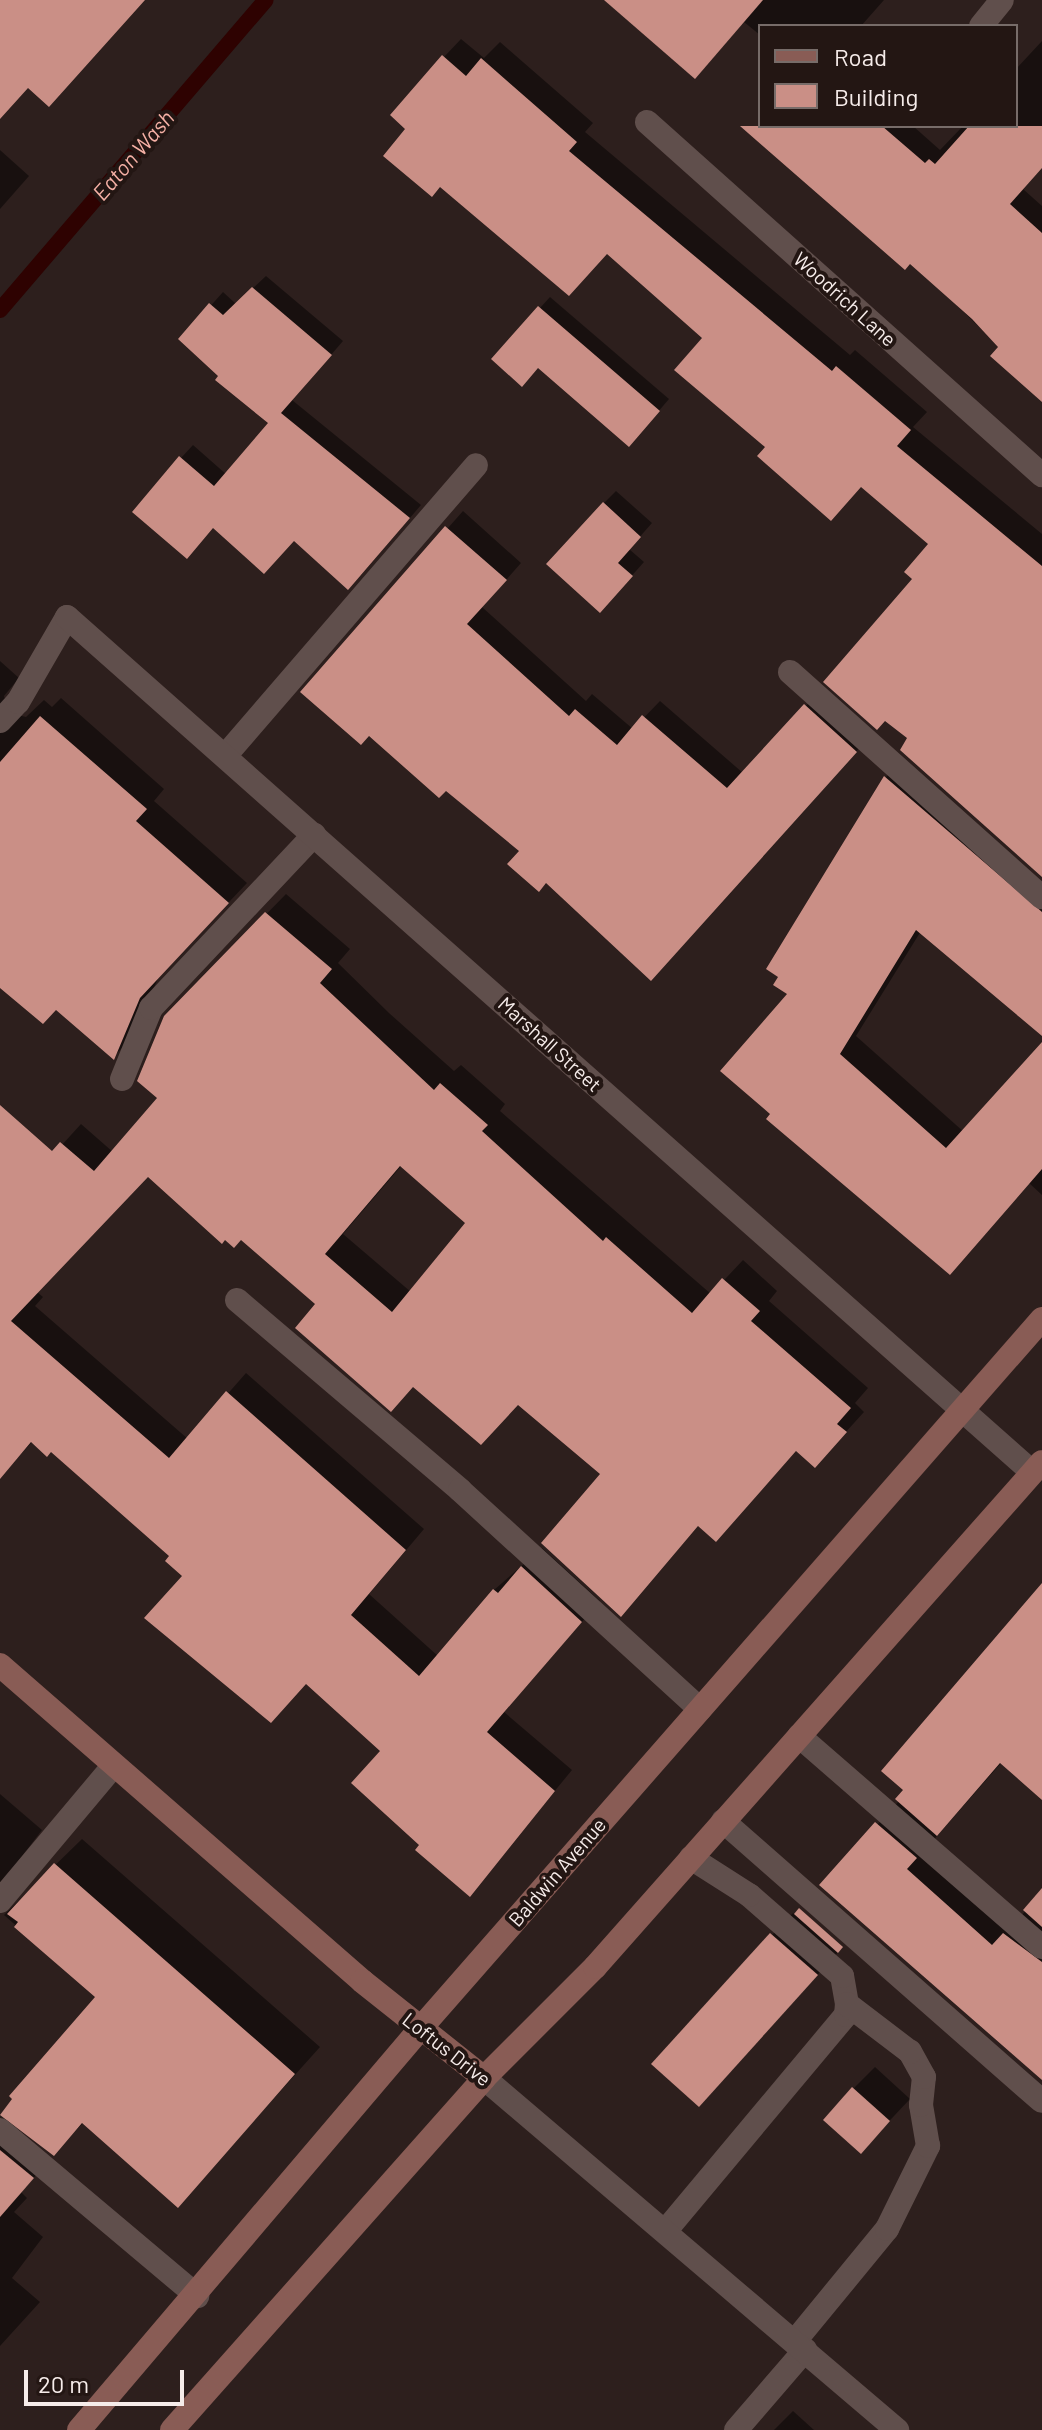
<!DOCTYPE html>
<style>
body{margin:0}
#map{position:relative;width:1042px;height:2430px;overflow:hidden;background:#2d1f1d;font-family:Barlow,sans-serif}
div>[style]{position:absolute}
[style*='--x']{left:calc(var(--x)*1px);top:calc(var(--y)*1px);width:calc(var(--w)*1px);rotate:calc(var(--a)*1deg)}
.shadow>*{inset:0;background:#0007}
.stream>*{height:16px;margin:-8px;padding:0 8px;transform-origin:8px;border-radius:8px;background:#2e0201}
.building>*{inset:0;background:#ca8f86}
.service>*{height:24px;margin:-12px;padding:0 12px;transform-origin:12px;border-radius:12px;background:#604f4c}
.minor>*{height:24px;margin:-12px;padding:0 12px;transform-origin:12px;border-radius:12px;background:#604f4c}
.tertiary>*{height:24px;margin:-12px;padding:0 12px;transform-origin:12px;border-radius:12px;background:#604f4c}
.secondary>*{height:24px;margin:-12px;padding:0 12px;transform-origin:12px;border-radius:12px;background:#895c55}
span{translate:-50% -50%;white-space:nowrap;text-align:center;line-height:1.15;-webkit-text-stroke:8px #231613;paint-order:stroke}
.street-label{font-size:20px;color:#f6ecea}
.water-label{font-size:22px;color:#f5b0a5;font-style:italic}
.legend{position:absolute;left:758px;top:24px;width:260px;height:104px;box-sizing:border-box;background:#231613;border:2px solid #776c69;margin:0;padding:10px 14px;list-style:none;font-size:24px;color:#f6ecea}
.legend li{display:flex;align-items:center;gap:16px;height:40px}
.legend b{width:40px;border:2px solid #776c69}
.scale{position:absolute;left:24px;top:2370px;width:160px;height:36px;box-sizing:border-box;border:4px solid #f6ecea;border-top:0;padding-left:10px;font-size:24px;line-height:28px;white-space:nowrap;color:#f6ecea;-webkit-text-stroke:6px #231613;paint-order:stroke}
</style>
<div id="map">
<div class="shadow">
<i style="clip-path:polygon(605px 0,884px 0,861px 26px,760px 26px,760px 35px,744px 22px)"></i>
<i style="clip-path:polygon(461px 39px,484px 58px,500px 42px,593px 123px,585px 132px,850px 355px,855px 350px,927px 412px,913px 427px,1042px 534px,1042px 874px,910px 738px,915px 579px,931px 544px,862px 485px,768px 446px,705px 338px,607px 252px,408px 129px,444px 57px)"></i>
<i style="clip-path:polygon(1042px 41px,1042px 167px,1023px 189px,1042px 206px,1042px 372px,1000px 347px,771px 126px,913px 126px,940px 150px,963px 126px,1016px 126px,1016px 69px)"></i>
<i style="clip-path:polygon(0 150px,29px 176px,0 209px)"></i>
<i style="clip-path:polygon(266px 276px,343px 341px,292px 400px,421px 505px,361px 575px,295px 539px,264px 571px,181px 458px,193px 445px,227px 475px,271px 422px,181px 339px,223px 292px,236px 304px)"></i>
<i style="clip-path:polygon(550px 297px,669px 399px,639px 434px,539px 366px,540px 308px)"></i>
<i style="clip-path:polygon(616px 491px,652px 523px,629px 549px,644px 562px,612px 598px,604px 503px)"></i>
<i style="clip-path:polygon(463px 511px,521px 563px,482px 607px,586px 701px,592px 694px,633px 729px,660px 701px,743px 773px,821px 690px,871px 735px,667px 962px,446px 788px,303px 692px)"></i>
<i style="clip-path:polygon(0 661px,19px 678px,4px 696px,9px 713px,26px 717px,44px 700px,52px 707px,61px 698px,164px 789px,154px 801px,247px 883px,159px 976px,132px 1038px,113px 1057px,57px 1008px,0 985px)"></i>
<i style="clip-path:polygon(903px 760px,1042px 884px,1042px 1036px,921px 931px,856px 1036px,964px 1132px,1042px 1045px,1042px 1195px,1029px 1183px,773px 1114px,790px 993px,781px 976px,769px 969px,886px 777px)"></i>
<i style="clip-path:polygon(evenodd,286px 894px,350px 949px,338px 963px,389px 1013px,454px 1071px,461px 1065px,505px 1104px,500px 1111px,711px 1294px,743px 1260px,777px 1291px,769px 1301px,868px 1388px,855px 1403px,864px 1412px,815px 1466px,797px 1450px,716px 1539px,699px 1525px,621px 1614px,603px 1474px,519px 1403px,318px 1304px,241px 1238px,149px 1175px,37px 1292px,43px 1297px,35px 1306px,188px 1439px,246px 1373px,424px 1529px,369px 1594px,438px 1656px,494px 1590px,542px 1548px,600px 1601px,504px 1712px,572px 1770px,470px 1894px,422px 1845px,383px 1751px,185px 1576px,172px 1556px,51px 1450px,33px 1441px,0 1477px,0 1213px,81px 1124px,113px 1152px,160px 1098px,166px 1017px,286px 894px,402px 1165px,468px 1223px,411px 1292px,343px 1234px,402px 1165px)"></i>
<i style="clip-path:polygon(1042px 1586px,1042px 1797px,1002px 1762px,930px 1844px,1017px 1921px,1042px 1891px,1042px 2078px,822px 1885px,899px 1801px)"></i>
<i style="clip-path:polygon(0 1794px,42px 1830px,0 1885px)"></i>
<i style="clip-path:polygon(82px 1839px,320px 2047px,178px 2205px,84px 2122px,54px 2153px,97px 1997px,4px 1915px)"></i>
<i style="clip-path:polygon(793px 1913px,838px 1952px,720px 2083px,772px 1935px)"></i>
<i style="clip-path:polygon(875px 2067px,910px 2099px,861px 2151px,853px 2089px)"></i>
<i style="clip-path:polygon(0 2124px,45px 2165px,21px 2192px,27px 2198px,14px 2212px,43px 2237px,12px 2278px,40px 2302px,0 2346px)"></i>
<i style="clip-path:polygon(793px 2411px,814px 2430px,774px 2430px)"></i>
</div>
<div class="stream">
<i style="--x:0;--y:310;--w:408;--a:-49.4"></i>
</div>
<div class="building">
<i style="clip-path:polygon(0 0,145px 0,49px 107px,28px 88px,0 119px)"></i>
<i style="clip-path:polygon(604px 0,763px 0,695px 79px)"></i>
<i style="clip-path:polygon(442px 55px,466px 76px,481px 58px,577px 142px,569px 151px,832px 371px,836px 366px,911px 430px,897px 446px,1042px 566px,1042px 877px,900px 750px,907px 738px,885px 721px,877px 730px,823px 682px,912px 579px,904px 572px,928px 544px,861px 487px,831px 521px,757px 456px,765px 447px,674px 370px,702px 338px,607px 254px,569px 296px,440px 187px,432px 197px,383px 156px,405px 129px,390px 115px)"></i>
<i style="clip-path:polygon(740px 126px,882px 126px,925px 163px,929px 159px,935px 164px,969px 126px,1042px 126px,1042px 168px,1010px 204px,1042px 233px,1042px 402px,990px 356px,998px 347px,972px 319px,910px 264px,905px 270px)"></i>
<i style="clip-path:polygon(252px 287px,332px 355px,281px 413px,410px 518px,348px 590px,294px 541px,264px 574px,213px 528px,187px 559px,132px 512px,179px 456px,214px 486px,268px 423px,215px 380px,218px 376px,178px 339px,209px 303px,223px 315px)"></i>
<i style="clip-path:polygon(538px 306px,660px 411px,629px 447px,538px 368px,522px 387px,491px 359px)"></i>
<i style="clip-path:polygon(603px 502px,641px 537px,618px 563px,633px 576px,600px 613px,546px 564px)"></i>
<i style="clip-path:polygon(445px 526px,507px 580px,467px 624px,569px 716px,575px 709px,617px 745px,642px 715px,727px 788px,804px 704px,857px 752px,651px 981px,546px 883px,539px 892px,507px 864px,519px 851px,446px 791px,439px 798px,369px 736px,361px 745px,300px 692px)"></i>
<i style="clip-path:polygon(40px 716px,147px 809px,136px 821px,229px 903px,140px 998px,114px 1060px,56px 1010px,43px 1024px,0 988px,0 762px)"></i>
<i style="clip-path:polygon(884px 776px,1042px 912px,1042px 1036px,916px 930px,840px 1054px,946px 1148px,1042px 1042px,1042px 1169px,950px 1275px,766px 1119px,770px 1114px,720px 1071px,787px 994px,773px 985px,778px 977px,766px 969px)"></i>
<i style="clip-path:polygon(evenodd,265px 912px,332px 969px,320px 983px,434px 1090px,440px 1083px,488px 1125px,482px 1131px,603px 1241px,606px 1237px,692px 1313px,722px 1278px,760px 1311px,751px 1321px,851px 1408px,837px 1424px,847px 1432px,815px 1468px,796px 1451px,716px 1542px,698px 1526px,621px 1617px,541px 1543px,600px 1474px,518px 1405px,481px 1445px,413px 1387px,391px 1412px,295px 1328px,315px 1304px,241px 1240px,234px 1248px,225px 1240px,222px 1244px,148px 1177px,11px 1321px,169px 1458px,226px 1391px,406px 1550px,351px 1615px,419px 1676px,493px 1589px,498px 1593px,521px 1566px,582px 1622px,487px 1732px,555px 1791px,470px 1897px,415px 1850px,419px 1845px,351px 1783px,380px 1751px,306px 1684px,271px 1723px,144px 1618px,182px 1576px,165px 1561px,169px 1556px,51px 1452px,47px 1457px,31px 1442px,0 1479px,0 1105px,52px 1151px,60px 1142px,94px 1171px,157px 1098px,137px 1081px,164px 1016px,265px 912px,400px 1166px,465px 1223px,392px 1312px,325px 1254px,400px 1166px)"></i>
<i style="clip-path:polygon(1042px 1583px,1042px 1800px,1000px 1763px,937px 1836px,895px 1799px,903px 1790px,881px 1771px)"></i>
<i style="clip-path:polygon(875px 1822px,917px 1858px,907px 1869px,992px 1945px,1003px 1933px,1042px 1962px,1042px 2080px,819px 1885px)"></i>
<i style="clip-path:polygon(54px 1863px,295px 2074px,178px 2208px,82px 2123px,54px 2156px,0 2115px,12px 2099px,9px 2096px,95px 1997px,14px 1927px,18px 1922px,7px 1914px)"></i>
<i style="clip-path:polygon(1042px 1888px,1042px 1927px,1023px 1910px)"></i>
<i style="clip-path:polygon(799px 1908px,843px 1947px,838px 1953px,794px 1914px)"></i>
<i style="clip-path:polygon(770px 1933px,818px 1975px,699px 2107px,651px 2064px)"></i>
<i style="clip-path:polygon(852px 2087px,890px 2121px,861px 2154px,823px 2120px)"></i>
<i style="clip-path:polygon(0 2150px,34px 2178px,0 2217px)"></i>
</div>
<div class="service">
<i style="--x:790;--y:672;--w:338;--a:41.8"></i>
<i style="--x:0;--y:721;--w:26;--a:-47"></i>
<i style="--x:18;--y:702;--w:98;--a:-60"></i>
<i style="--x:225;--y:756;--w:384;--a:-49.2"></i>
<i style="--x:122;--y:1079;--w:77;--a:-67.8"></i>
<i style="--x:151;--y:1008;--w:238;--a:-46.7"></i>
<i style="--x:237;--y:1300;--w:293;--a:40.4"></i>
<i style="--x:460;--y:1490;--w:325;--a:42.4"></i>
<i style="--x:799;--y:1736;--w:322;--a:41"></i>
<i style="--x:723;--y:1821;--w:424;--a:41.3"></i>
<i style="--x:0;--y:1901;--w:177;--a:-50"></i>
<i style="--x:0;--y:2130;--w:258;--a:40.1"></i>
<i style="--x:667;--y:2229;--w:279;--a:-50.1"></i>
<i style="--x:846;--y:2015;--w:11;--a:-85"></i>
<i style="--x:847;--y:2004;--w:28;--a:-100"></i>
<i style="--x:842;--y:1976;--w:123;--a:-138.9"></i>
<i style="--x:749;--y:1895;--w:69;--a:-147.5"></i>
<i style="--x:795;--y:2341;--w:145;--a:-50.6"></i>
<i style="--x:887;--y:2229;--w:93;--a:-63.7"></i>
<i style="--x:928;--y:2146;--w:42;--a:-99.7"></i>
<i style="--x:921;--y:2105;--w:28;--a:-84"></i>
<i style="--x:924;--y:2077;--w:29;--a:-119"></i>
<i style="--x:910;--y:2052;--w:79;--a:-142.7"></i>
<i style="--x:736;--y:2430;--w:106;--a:-49.2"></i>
</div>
<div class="minor">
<i style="--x:981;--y:26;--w:33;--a:-51"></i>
<i style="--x:647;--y:122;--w:530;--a:41.79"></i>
<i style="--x:67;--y:617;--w:1289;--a:41.54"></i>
</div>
<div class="tertiary">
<i style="--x:484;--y:2078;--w:543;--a:40.44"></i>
</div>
<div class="secondary">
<i style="--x:0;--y:1665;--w:481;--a:41.1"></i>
<i style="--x:362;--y:1981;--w:156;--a:38.5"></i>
<i style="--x:79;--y:2430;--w:526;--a:-49.62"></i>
<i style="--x:420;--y:2029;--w:944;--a:-48.78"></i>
<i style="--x:172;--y:2430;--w:470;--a:-48.4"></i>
<i style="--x:484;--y:2078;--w:157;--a:-45"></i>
<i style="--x:595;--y:1967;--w:674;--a:-48.49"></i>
</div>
<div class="street-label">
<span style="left:845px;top:299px;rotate:42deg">Woodrich Lane</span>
<span style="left:550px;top:1044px;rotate:42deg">Marshall Street</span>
<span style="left:557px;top:1872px;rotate:-49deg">Baldwin Avenue</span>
<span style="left:447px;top:2049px;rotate:38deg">Loftus Drive</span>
</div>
<div class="water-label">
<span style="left:133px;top:155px;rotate:-49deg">Eaton Wash</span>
</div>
<ul class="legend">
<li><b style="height:10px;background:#895c55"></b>Road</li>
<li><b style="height:22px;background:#ca8f86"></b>Building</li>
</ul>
<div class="scale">20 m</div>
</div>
